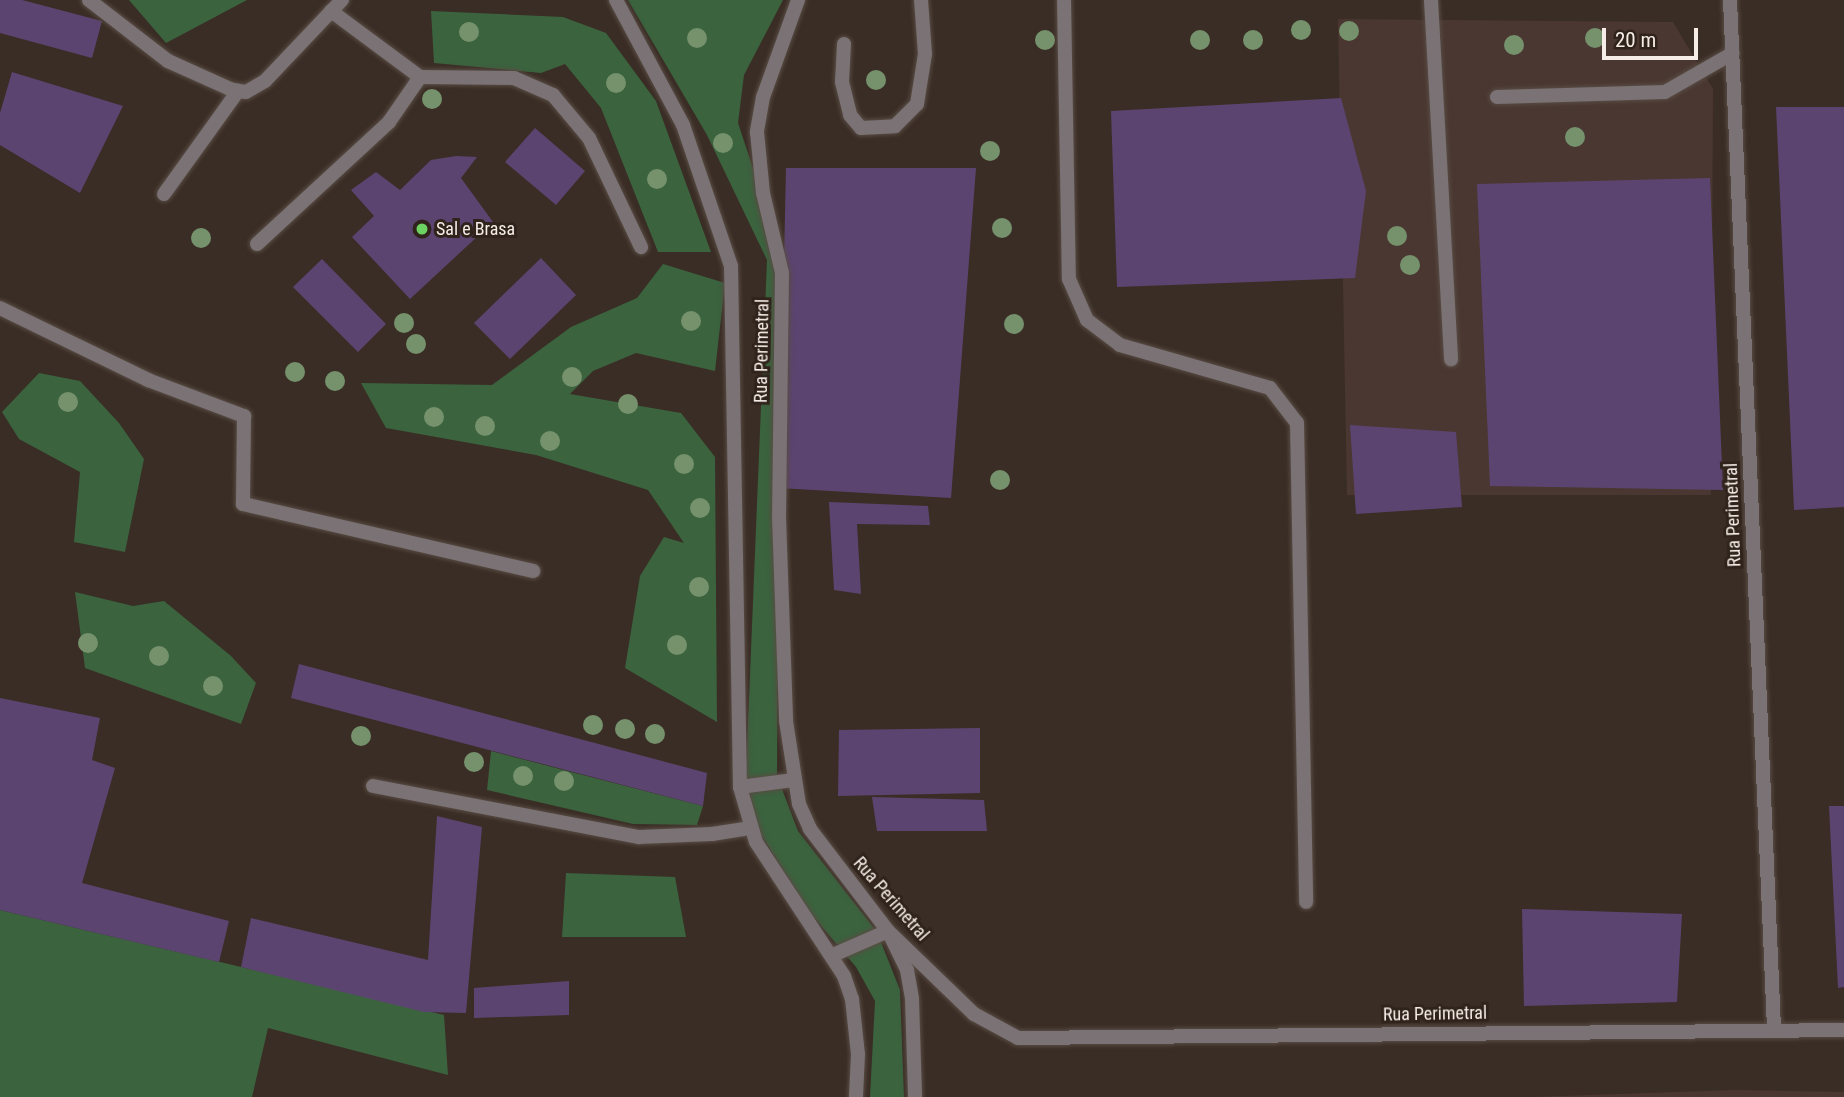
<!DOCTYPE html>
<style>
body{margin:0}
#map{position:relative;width:1844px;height:1097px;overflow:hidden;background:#3a2d25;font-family:"Roboto Condensed",sans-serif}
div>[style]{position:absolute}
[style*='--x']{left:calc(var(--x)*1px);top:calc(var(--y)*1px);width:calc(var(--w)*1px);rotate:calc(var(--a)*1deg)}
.industrial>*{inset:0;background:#4a3731}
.green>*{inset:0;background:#3b633e}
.building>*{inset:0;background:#5c4470}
.roads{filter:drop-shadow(0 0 2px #584c44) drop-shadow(0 0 2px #584c44)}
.service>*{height:14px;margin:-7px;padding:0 7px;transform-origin:7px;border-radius:7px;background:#7a7274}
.minor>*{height:14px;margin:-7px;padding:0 7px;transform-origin:7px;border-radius:7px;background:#7a7274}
.trees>*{width:20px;height:20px;margin:-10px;border-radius:50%;background:#75926d}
.dots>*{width:19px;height:19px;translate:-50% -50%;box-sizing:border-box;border:4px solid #30231b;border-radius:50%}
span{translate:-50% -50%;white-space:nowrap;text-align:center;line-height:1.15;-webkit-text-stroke:6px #30231b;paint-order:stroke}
.poi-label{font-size:18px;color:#f6ede8}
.left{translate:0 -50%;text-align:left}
.street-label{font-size:18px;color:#f6ede8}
.scale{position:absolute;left:1602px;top:28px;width:96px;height:32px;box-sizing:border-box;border:4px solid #f6ede8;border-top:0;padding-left:9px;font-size:21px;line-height:24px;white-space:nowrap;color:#f6ede8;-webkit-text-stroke:5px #30231b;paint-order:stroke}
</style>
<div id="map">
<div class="industrial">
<i style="clip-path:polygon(1338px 19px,1673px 22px,1713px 89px,1711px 495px,1347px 495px)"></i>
<i style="clip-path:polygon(1736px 1090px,1844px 1092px,1844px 1097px,1530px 1097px)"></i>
</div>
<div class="green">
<i style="clip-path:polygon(129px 0,247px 0,166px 43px)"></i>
<i style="clip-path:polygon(628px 0,783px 0,744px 75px,738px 123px,780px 249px,777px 776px,798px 831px,877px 932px,900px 990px,904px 1097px,870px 1097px,875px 1001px,856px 967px,812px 915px,756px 827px,746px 772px,767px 260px,707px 135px)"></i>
<i style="clip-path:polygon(431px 11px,563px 17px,606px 33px,656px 101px,711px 252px,658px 252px,601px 108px,565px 64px,541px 73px,434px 63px)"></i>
<i style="clip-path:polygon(663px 264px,725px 283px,715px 371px,636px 353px,593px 371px,570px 394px,681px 413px,715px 457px,717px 722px,625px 668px,640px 576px,664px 537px,684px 543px,648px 490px,536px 455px,386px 428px,361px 383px,492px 385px,571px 327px,637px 298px)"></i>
<i style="clip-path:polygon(39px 373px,80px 381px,119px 423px,144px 459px,125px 552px,74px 542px,80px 472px,19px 439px,2px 412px)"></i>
<i style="clip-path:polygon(75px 592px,133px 606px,164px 601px,231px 656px,256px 683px,241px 724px,85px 668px)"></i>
<i style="clip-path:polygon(491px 751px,579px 774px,703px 806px,697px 825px,633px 824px,487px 790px)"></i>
<i style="clip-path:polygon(566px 873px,675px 877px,686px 937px,562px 937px)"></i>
<i style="clip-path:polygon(0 910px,444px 1015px,448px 1075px,268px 1028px,252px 1097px,0 1097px)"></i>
</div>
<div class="building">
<i style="clip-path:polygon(0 0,22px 0,102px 21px,92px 58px,0 33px)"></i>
<i style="clip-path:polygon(12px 72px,123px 106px,80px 193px,0 145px,0 113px)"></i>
<i style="clip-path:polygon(1341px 98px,1366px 191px,1355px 278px,1117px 287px,1111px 111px)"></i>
<i style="clip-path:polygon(1776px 107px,1844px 107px,1844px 507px,1794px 510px)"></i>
<i style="clip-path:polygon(535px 128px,585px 171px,556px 205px,505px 162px)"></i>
<i style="clip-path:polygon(456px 156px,477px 157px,461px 178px,493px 222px,410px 299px,352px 237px,374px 216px,351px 190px,376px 172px,400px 190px,431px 160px)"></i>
<i style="clip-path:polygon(786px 168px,976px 168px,951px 498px,779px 488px)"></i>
<i style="clip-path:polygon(1710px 178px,1723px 490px,1490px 486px,1477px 184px)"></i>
<i style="clip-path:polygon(541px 258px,576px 295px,510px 359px,474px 323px)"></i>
<i style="clip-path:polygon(322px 259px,386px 324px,358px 352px,293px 287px)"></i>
<i style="clip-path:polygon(1350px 425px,1456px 432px,1462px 507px,1356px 514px)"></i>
<i style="clip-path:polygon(829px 502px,928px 506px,930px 525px,857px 524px,861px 594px,834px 590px)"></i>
<i style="clip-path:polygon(299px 664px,707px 773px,703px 806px,291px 698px)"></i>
<i style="clip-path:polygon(0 698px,100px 718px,92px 760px,115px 768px,82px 883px,229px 921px,219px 962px,0 910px)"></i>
<i style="clip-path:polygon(980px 728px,980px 793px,838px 796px,839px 730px)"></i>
<i style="clip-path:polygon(872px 797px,984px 800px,987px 831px,877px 831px)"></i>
<i style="clip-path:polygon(1829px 806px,1844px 806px,1844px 987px,1838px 988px)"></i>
<i style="clip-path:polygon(437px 816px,482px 827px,466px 1013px,424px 1012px,241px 967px,251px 918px,428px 960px)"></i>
<i style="clip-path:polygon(1522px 909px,1682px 914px,1677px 1002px,1524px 1006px)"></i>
<i style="clip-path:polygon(569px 981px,569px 1015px,474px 1018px,474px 988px)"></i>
</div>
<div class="roads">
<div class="service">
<i style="--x:89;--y:0;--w:100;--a:37.7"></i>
<i style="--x:168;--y:61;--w:68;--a:24.3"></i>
<i style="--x:230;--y:89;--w:16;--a:11"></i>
<i style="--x:246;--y:92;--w:22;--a:-30"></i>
<i style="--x:265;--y:81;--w:112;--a:-46.5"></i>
<i style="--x:1064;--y:0;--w:279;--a:89"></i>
<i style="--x:1069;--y:279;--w:45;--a:66.3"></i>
<i style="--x:1087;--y:320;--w:41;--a:37.1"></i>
<i style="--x:1120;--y:345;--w:156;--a:16"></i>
<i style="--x:1270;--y:388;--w:44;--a:52.4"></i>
<i style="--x:1297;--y:423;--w:479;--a:88.9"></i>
<i style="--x:1431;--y:0;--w:360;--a:86.8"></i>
<i style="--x:331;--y:11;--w:111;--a:36.6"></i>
<i style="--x:420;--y:77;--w:94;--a:0.6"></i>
<i style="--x:514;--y:78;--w:43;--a:23.6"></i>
<i style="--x:553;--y:95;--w:56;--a:50.1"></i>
<i style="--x:589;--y:138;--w:121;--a:64.5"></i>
<i style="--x:844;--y:44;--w:38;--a:93"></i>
<i style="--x:842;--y:82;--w:34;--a:76"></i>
<i style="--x:850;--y:115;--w:17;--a:50"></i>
<i style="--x:861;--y:128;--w:34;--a:-3"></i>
<i style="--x:895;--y:126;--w:31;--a:-45"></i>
<i style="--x:917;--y:104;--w:51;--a:-80.9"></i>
<i style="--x:925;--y:54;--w:54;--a:-94.2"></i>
<i style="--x:1497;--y:97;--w:168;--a:-1.7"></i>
<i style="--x:1665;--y:92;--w:78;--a:-29.8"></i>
<i style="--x:164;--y:194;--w:127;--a:-54.3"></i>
<i style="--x:257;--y:244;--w:180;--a:-42.7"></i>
<i style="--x:389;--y:122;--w:55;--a:-55.4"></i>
<i style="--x:0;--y:308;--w:165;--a:25.9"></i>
<i style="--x:148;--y:380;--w:103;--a:20.6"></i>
<i style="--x:244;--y:416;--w:88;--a:90.7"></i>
<i style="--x:243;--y:504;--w:298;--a:13"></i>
<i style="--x:373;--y:786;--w:271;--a:10.9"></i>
<i style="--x:639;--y:837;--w:73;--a:-2.4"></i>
</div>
<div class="minor">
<i style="--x:616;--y:0;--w:142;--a:61.8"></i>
<i style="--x:683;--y:125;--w:149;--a:71.2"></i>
<i style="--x:731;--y:266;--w:521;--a:89.01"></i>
<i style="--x:740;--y:787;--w:57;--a:73.8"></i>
<i style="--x:756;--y:842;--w:160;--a:56.7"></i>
<i style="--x:844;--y:976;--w:24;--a:71"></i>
<i style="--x:852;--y:999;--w:55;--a:83.8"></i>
<i style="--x:858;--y:1054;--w:43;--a:92.7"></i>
<i style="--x:798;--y:0;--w:103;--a:109.8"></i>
<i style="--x:763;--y:97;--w:36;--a:100"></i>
<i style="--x:757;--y:132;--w:61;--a:84.4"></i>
<i style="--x:763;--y:193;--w:82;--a:76.6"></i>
<i style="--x:782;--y:273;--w:244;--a:90.7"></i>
<i style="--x:779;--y:517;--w:204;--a:88"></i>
<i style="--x:786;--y:721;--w:84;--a:81.1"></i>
<i style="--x:799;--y:804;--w:27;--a:66"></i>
<i style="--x:810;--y:829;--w:128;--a:52.6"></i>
<i style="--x:888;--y:931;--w:120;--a:44"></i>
<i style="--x:974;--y:1014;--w:50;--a:28.6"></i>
<i style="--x:1018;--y:1038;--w:826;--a:-0.55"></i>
<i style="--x:1730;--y:0;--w:1030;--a:87.55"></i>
<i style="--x:740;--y:787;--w:54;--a:-7.4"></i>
<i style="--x:712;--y:834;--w:38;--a:-9"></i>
<i style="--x:890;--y:935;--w:39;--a:64"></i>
<i style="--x:907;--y:970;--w:29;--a:80"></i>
<i style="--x:912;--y:999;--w:98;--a:88.2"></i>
<i style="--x:833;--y:955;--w:60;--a:-23.6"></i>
</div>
</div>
<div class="trees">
<i style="left:1301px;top:30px"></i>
<i style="left:1349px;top:31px"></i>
<i style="left:469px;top:32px"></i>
<i style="left:697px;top:38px"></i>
<i style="left:1595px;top:38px"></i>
<i style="left:1045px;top:40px"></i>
<i style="left:1200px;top:40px"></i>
<i style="left:1253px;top:40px"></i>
<i style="left:1514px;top:45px"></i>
<i style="left:876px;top:80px"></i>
<i style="left:616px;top:83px"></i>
<i style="left:432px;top:99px"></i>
<i style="left:1575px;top:137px"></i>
<i style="left:723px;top:143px"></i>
<i style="left:990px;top:151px"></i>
<i style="left:657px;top:179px"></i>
<i style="left:1002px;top:228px"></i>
<i style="left:1397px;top:236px"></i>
<i style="left:201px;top:238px"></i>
<i style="left:1410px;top:265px"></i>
<i style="left:691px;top:321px"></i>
<i style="left:404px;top:323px"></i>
<i style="left:1014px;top:324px"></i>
<i style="left:416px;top:344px"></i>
<i style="left:295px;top:372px"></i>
<i style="left:572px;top:377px"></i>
<i style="left:335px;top:381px"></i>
<i style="left:68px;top:402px"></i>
<i style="left:628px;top:404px"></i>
<i style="left:434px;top:417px"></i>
<i style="left:485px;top:426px"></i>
<i style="left:550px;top:441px"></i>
<i style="left:684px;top:464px"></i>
<i style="left:1000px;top:480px"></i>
<i style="left:700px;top:508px"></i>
<i style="left:699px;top:587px"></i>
<i style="left:88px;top:643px"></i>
<i style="left:677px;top:645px"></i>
<i style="left:159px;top:656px"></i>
<i style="left:213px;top:686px"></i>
<i style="left:593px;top:725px"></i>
<i style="left:625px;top:729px"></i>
<i style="left:655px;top:734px"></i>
<i style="left:361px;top:736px"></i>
<i style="left:474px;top:762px"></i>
<i style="left:523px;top:776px"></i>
<i style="left:564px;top:781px"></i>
</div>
<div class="dots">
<i style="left:422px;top:229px;background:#6cd362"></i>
</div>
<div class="poi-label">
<span class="left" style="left:436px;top:229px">Sal e Brasa</span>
</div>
<div class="street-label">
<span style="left:762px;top:351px;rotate:-89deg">Rua Perimetral</span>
<span style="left:1733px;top:515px;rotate:-92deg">Rua Perimetral</span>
<span style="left:891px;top:899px;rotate:49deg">Rua Perimetral</span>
<span style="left:1435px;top:1014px;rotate:-1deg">Rua Perimetral</span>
</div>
<div class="scale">20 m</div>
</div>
